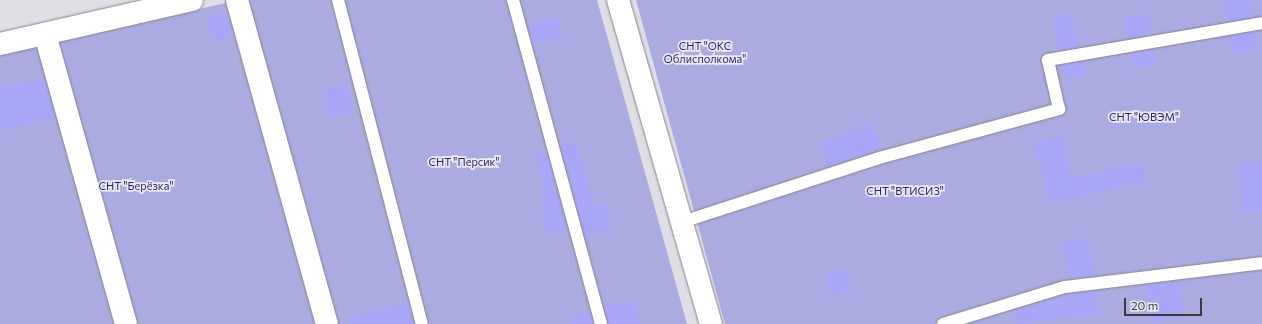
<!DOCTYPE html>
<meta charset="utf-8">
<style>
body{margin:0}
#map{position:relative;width:1262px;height:324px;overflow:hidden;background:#dedee4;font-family:Commissioner,sans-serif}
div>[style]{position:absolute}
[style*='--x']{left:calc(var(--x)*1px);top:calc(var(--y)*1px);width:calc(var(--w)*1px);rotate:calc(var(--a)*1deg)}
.green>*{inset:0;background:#abaae1}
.building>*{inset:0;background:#a8a6f6}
.roads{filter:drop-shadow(0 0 1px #84858a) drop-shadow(0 0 1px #84858a)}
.service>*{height:12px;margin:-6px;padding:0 6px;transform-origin:6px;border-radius:6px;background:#fff}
.minor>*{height:22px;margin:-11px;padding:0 11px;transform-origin:11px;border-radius:11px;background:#fff}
span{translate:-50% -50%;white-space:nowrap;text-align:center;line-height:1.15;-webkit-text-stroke:3.5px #ebecf2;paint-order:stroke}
.park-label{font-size:11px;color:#2e1874}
.scale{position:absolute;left:1124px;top:298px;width:78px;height:18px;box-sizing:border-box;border:2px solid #3b3b3d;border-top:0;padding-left:5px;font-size:12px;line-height:14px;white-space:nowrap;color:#3b3b3d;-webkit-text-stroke:3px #ebecf2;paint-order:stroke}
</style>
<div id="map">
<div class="green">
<i style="clip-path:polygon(241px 0,597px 0,687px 324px,331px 324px)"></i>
<i style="clip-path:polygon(636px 0,1262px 0,1262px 324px,725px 324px)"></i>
<i style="clip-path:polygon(226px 3px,317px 324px,0 324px,0 53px)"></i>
</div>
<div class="building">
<i style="clip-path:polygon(1223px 0,1250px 0,1253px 17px,1226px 22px)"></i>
<i style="clip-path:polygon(227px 12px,234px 35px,213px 40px,207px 17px)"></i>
<i style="clip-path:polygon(1071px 12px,1079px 47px,1059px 50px,1052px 19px)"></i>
<i style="clip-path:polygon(1149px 14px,1152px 34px,1128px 39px,1124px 17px)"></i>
<i style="clip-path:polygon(557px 17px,562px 37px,533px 45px,528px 25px)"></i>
<i style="clip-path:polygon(1255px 32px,1257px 50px,1232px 53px,1229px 36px)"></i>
<i style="clip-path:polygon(1155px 49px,1157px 64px,1133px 69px,1130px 53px)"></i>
<i style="clip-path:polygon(1083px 62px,1086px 76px,1065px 78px,1063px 65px)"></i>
<i style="clip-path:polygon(44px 78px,55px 117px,0 131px,0 87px)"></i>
<i style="clip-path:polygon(346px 84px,353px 112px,330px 118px,323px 90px)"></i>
<i style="clip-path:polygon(871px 123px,881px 148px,828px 166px,820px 143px)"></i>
<i style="clip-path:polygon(1061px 135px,1072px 178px,1141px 163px,1145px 181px,1052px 203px,1033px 143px)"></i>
<i style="clip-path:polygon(575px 142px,595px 206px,605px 203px,612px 229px,585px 237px,561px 146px)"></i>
<i style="clip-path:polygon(546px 150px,567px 229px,547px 234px,539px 198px,545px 196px,535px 154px)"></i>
<i style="clip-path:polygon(1262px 161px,1262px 211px,1243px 212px,1238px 163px)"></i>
<i style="clip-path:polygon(1087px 237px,1095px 276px,1071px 279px,1061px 244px)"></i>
<i style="clip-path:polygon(846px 269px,852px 291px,832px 296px,826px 274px)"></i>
<i style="clip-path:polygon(1180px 282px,1184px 318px,1150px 323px,1146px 286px)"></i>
<i style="clip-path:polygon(1097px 291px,1100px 314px,1017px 324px,1014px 312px,1074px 293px)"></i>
<i style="clip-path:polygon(634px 300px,640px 324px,608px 324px,604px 308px)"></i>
<i style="clip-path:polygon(407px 301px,414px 324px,348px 324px,348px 320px)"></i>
<i style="clip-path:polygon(590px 312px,593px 324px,572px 324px,571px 317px)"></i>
</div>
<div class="roads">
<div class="service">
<i style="--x:338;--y:0;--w:335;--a:75.5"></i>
<i style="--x:513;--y:0;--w:336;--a:74.8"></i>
<i style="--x:682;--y:222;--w:207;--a:-18"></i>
<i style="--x:879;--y:158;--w:187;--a:-15.2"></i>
<i style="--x:1059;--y:109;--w:50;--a:-102.7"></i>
<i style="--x:1048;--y:60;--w:217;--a:-9.8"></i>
<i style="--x:943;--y:324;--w:127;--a:-16.9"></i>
<i style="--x:1065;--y:287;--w:198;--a:-6.9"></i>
</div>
<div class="minor">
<i style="--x:237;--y:0;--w:336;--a:74.5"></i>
<i style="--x:618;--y:0;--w:337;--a:74"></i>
<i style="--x:45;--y:34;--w:301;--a:74.4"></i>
<i style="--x:0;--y:44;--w:197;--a:-12.9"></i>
</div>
</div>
<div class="park-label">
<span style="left:705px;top:53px">СНТ "ОКС<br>Облисполкома"</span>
<span style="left:1144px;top:117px">СНТ "ЮВЭМ"</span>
<span style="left:464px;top:162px">СНТ "Персик"</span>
<span style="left:136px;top:186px">СНТ "Берёзка"</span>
<span style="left:905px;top:191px">СНТ "ВТИСИЗ"</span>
</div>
<div class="scale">20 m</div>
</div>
